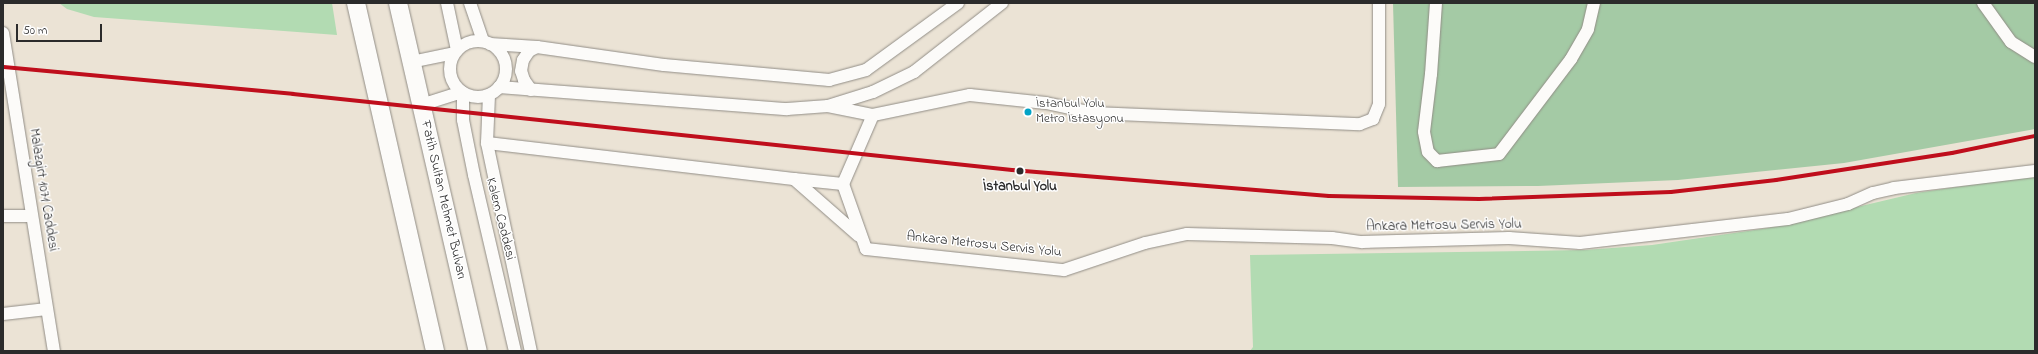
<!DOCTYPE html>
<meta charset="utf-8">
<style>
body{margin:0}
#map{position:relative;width:2038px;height:354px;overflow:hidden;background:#ebe3d5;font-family:"Indie Flower",sans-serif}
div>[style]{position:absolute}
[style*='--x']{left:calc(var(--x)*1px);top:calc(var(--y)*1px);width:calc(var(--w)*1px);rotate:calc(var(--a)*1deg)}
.green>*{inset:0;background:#b2dbb2}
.forest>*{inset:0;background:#a4caa5}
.roads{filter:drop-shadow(0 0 1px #918d86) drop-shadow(0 0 1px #918d86)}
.minor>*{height:12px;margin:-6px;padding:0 6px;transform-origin:6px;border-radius:6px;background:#fcfbf9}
.minor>.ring{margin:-6px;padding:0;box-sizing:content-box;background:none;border:12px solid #fcfbf9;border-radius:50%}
.highway>*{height:18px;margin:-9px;padding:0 9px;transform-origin:9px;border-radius:9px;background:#fcfbf9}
.metro-1>*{height:4px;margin:-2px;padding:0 2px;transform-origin:2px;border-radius:2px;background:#bf0e1c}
.dots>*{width:11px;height:11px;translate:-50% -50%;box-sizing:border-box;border:2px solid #fff;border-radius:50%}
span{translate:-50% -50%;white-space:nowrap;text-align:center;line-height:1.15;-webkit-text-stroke:3px #fff;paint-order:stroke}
.bus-label{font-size:13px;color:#2b2b2b}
.left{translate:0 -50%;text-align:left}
.stop-label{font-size:14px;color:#2b2b2b;font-weight:700}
.street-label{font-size:14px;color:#2b2b2b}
.frame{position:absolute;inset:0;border:4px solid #2b2b2b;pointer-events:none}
.scale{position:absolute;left:16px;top:24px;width:86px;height:18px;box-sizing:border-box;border:2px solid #2b2b2b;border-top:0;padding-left:5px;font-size:12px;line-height:14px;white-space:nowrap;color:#2b2b2b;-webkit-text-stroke:3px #fff;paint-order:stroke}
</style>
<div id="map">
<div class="green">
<i style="clip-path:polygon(59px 3px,332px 3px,337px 35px,94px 17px,67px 9px)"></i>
<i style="clip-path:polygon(2035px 175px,2035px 351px,1250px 351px,1253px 347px,1250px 255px,1585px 250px,1652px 245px,1768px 228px,1916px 193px)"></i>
</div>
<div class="forest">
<i style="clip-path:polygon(1393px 3px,2035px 3px,2035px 129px,1844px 163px,1678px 180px,1538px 186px,1398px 187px)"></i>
</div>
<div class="roads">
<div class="minor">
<i style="--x:447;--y:3;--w:48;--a:78"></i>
<i style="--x:470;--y:3;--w:40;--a:71.1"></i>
<i style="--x:1436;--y:3;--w:71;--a:94"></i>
<i style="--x:1431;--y:74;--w:58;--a:96.9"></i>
<i style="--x:1424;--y:132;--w:20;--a:79"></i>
<i style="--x:1428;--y:152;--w:13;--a:45"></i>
<i style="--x:1437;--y:161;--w:62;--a:-6.4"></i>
<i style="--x:1499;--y:154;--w:119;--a:-52.8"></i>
<i style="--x:1571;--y:59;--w:34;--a:-60"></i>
<i style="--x:1588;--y:29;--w:27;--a:-77"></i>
<i style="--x:1983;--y:3;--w:48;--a:54.3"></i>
<i style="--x:2011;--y:42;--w:28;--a:32"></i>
<i style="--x:3;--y:33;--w:322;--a:80.9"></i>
<i class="ring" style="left:450px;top:41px;width:44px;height:44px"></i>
<i style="--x:490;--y:44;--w:47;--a:3.7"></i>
<i style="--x:537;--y:47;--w:128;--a:8.1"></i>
<i style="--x:664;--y:65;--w:166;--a:5.2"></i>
<i style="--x:829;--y:80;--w:38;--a:-15"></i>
<i style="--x:866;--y:70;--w:114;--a:-36.1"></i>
<i style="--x:411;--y:62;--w:44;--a:-11.8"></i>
<i style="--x:499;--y:87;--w:289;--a:4.4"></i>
<i style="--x:787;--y:109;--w:41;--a:-4.2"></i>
<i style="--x:828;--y:106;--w:47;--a:-17.3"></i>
<i style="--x:873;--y:92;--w:46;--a:-26"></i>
<i style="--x:914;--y:72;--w:112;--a:-38.1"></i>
<i style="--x:531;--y:90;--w:12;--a:-125"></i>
<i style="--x:524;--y:80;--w:9;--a:-108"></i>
<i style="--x:521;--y:71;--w:11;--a:-80"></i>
<i style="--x:523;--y:60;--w:11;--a:-56"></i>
<i style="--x:529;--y:51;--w:9;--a:-27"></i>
<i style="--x:463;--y:93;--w:27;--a:90"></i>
<i style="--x:463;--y:120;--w:56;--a:78.7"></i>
<i style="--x:474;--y:175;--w:181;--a:76.9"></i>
<i style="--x:489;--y:95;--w:48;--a:92.4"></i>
<i style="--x:487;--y:143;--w:213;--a:78.1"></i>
<i style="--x:421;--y:105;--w:43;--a:-17.6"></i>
<i style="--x:828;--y:106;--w:46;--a:11.3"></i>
<i style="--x:873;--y:115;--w:99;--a:-11.7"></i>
<i style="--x:970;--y:95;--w:76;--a:6"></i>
<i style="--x:1046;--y:103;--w:49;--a:11.8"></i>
<i style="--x:1094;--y:113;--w:266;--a:2.4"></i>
<i style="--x:1360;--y:124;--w:14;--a:-21"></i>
<i style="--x:1373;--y:119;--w:16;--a:-68"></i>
<i style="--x:1379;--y:104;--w:101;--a:-90"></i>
<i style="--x:487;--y:143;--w:309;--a:6.7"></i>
<i style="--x:794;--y:179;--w:86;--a:41.2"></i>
<i style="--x:794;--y:179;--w:49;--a:5.8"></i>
<i style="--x:843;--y:184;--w:75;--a:-66.5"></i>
<i style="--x:843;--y:184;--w:69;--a:70.5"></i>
<i style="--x:866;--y:249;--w:199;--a:6.1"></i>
<i style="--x:1064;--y:270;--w:85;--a:-18.4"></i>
<i style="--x:1145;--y:243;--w:43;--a:-12.1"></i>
<i style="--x:1187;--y:234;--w:145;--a:1.6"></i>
<i style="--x:1332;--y:238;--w:30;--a:8"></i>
<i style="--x:1362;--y:242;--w:147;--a:-1.6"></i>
<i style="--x:1509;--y:238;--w:71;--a:4"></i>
<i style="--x:1580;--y:243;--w:209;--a:-6.6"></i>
<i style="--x:1788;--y:219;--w:62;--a:-14"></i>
<i style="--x:1848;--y:204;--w:27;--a:-24"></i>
<i style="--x:1873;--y:193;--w:22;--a:-13"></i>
<i style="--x:1894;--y:188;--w:142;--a:-6.9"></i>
<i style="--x:3;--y:216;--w:29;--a:0"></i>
<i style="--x:3;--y:314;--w:44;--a:-6.5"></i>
</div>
<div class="highway">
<i style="--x:356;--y:3;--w:357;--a:77.2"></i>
<i style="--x:398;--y:3;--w:357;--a:77.1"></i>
</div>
</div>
<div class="metro-1">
<i style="--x:3;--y:67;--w:291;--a:5.3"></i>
<i style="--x:293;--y:94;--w:723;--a:6.03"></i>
<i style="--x:1012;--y:170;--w:318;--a:4.7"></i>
<i style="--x:1329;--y:196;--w:150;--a:1.1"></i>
<i style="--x:1479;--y:199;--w:192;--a:-2.1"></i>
<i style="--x:1671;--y:192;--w:106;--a:-6.5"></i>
<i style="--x:1776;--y:180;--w:178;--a:-8.7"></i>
<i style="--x:1952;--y:153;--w:85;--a:-11.6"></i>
</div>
<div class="dots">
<i style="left:1028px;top:112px;background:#02a3c6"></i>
<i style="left:1020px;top:171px;background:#2b2b2b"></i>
</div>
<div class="bus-label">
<span class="left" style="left:1036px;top:112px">İstanbul Yolu<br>Metro İstasyonu</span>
</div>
<div class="stop-label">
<span style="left:1020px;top:187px">İstanbul Yolu</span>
</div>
<div class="street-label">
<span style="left:43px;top:190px;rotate:81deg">Malazgirt 1071 Caddesi</span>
<span style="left:443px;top:200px;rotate:77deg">Fatih Sultan Mehmet Bulvarı</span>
<span style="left:500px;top:219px;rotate:76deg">Kalem Caddesi</span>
<span style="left:1444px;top:226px;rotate:-1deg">Ankara Metrosu Servis Yolu</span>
<span style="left:984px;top:245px;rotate:6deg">Ankara Metrosu Servis Yolu</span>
</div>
<div class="frame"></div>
<div class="scale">50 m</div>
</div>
